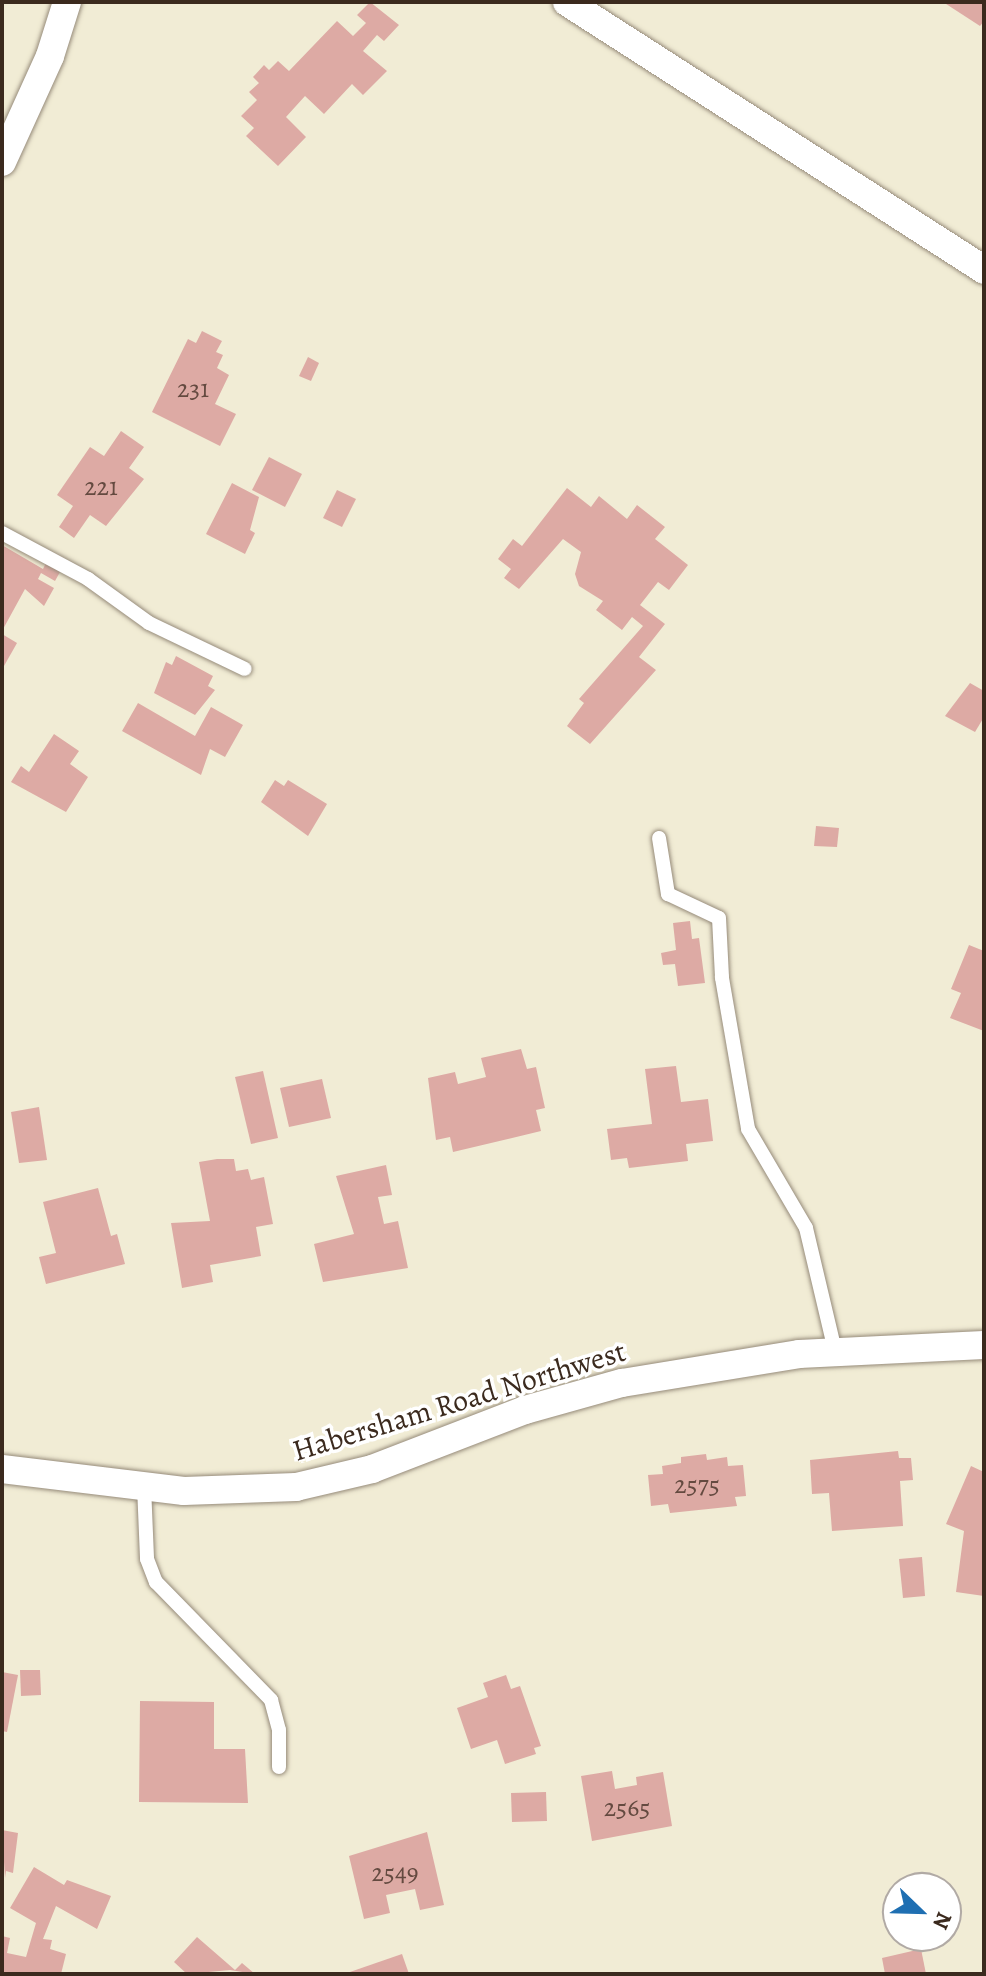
<!DOCTYPE html>
<style>
body{margin:0}
#map{position:relative;width:986px;height:1976px;overflow:hidden;background:#f1ecd5;font-family:Alegreya,serif}
div>[style]{position:absolute}
[style*='--x']{left:calc(var(--x)*1px);top:calc(var(--y)*1px);width:calc(var(--w)*1px);rotate:calc(var(--a)*1deg)}
.building>*{inset:0;background:#ddaaa4}
.roads{filter:drop-shadow(0 0 2px #968b7a) drop-shadow(0 0 2px #968b7a)}
.service>*{height:14px;margin:-7px;padding:0 7px;transform-origin:7px;border-radius:7px;background:#fff}
.minor>*{height:28px;margin:-14px;padding:0 14px;transform-origin:14px;border-radius:14px;background:#fff}
span{translate:-50% -50%;white-space:nowrap;text-align:center;line-height:1.15;-webkit-text-stroke:7px #fff;paint-order:stroke}
.number-label{font-size:26px;color:#644a40}
.number-label span{-webkit-text-stroke-width:0}
.street-label{font-size:30px;color:#3b2a1e}
.frame{position:absolute;inset:0;border:4px solid #3b2a1e;pointer-events:none}
.north{position:absolute;left:882px;top:1872px;width:80px;height:80px;box-sizing:border-box;background:#fff;border:2px solid #b1aaa5;border-radius:50%;rotate:113deg;font-size:22px;font-weight:700;line-height:32px;text-align:center;color:#3b2a1e}
.north::after{content:'';display:block;margin:auto;width:28px;height:36px;background:#1f6fb2;clip-path:polygon(50% 0,100% 100%,50% 72%,0 100%)}
</style>
<div id="map">
<div class="building">
<i style="clip-path:polygon(370px 2px,399px 25px,384px 41px,377px 35px,363px 51px,387px 71px,363px 95px,352px 84px,324px 114px,305px 96px,286px 117px,306px 137px,278px 166px,246px 136px,254px 128px,241px 116px,257px 100px,249px 92px,259px 83px,253px 77px,264px 65px,269px 70px,278px 61px,289px 71px,337px 21px,353px 36px,366px 23px,357px 15px)"></i>
<i style="clip-path:polygon(943px 2px,984px 2px,984px 21px,980px 26px)"></i>
<i style="clip-path:polygon(202px 331px,222px 341px,216px 352px,223px 355px,217px 368px,229px 375px,215px 404px,236px 414px,220px 446px,152px 412px,188px 339px,196px 343px)"></i>
<i style="clip-path:polygon(308px 357px,319px 363px,311px 381px,299px 376px)"></i>
<i style="clip-path:polygon(121px 431px,144px 447px,129px 468px,144px 479px,106px 526px,90px 515px,74px 538px,59px 527px,73px 506px,57px 495px,90px 447px,104px 456px)"></i>
<i style="clip-path:polygon(269px 457px,302px 474px,285px 507px,252px 490px)"></i>
<i style="clip-path:polygon(232px 483px,259px 497px,250px 530px,255px 533px,245px 554px,206px 534px)"></i>
<i style="clip-path:polygon(567px 488px,591px 507px,599px 496px,627px 519px,637px 505px,665px 527px,655px 539px,688px 565px,669px 590px,658px 582px,640px 605px,665px 624px,639px 657px,656px 670px,590px 744px,567px 726px,584px 703px,579px 699px,643px 626px,632px 617px,622px 630px,596px 610px,603px 601px,579px 586px,575px 574px,581px 552px,563px 539px,519px 589px,504px 578px,511px 569px,498px 559px,513px 539px,522px 546px)"></i>
<i style="clip-path:polygon(337px 490px,356px 499px,342px 527px,323px 518px)"></i>
<i style="clip-path:polygon(2px 545px,43px 569px,46px 563px,60px 572px,55px 581px,41px 573px,38px 579px,54px 588px,44px 606px,25px 589px,2px 631px)"></i>
<i style="clip-path:polygon(2px 634px,17px 643px,4px 666px,2px 665px)"></i>
<i style="clip-path:polygon(176px 656px,213px 676px,208px 686px,215px 690px,195px 715px,154px 693px,166px 662px,172px 665px)"></i>
<i style="clip-path:polygon(970px 683px,984px 691px,984px 717px,975px 732px,945px 716px)"></i>
<i style="clip-path:polygon(138px 703px,195px 736px,211px 707px,243px 725px,225px 757px,210px 749px,201px 775px,122px 731px)"></i>
<i style="clip-path:polygon(54px 734px,79px 751px,70px 764px,88px 777px,66px 812px,11px 782px,21px 766px,29px 772px)"></i>
<i style="clip-path:polygon(275px 780px,284px 786px,288px 780px,327px 804px,308px 836px,261px 802px)"></i>
<i style="clip-path:polygon(816px 826px,839px 828px,837px 847px,814px 846px)"></i>
<i style="clip-path:polygon(690px 921px,692px 939px,699px 938px,705px 983px,678px 986px,675px 964px,663px 965px,661px 953px,676px 950px,673px 923px)"></i>
<i style="clip-path:polygon(969px 945px,984px 951px,984px 1031px,950px 1018px,961px 993px,951px 989px)"></i>
<i style="clip-path:polygon(521px 1049px,527px 1069px,536px 1067px,545px 1108px,536px 1110px,541px 1131px,453px 1152px,450px 1137px,436px 1140px,428px 1078px,455px 1072px,458px 1084px,486px 1077px,481px 1058px)"></i>
<i style="clip-path:polygon(676px 1066px,681px 1102px,708px 1099px,713px 1141px,686px 1144px,688px 1161px,629px 1168px,627px 1158px,611px 1160px,607px 1129px,652px 1124px,645px 1069px)"></i>
<i style="clip-path:polygon(263px 1071px,278px 1138px,251px 1144px,235px 1077px)"></i>
<i style="clip-path:polygon(322px 1079px,331px 1118px,289px 1127px,280px 1088px)"></i>
<i style="clip-path:polygon(39px 1107px,47px 1160px,19px 1163px,11px 1112px)"></i>
<i style="clip-path:polygon(217px 1159px,234px 1159px,236px 1171px,248px 1169px,251px 1180px,264px 1177px,273px 1224px,256px 1227px,261px 1256px,210px 1265px,213px 1282px,182px 1288px,171px 1223px,210px 1221px,199px 1162px)"></i>
<i style="clip-path:polygon(386px 1165px,392px 1195px,378px 1197px,384px 1224px,398px 1221px,408px 1268px,323px 1282px,314px 1244px,354px 1234px,336px 1176px)"></i>
<i style="clip-path:polygon(98px 1188px,111px 1236px,117px 1234px,125px 1264px,46px 1284px,39px 1257px,56px 1253px,43px 1202px)"></i>
<i style="clip-path:polygon(898px 1451px,899px 1458px,911px 1458px,913px 1480px,900px 1481px,903px 1526px,832px 1531px,829px 1493px,812px 1494px,810px 1460px)"></i>
<i style="clip-path:polygon(706px 1454px,707px 1460px,727px 1457px,728px 1466px,743px 1465px,746px 1496px,735px 1497px,737px 1506px,670px 1513px,668px 1504px,651px 1506px,648px 1475px,663px 1474px,662px 1466px,681px 1463px,681px 1457px)"></i>
<i style="clip-path:polygon(971px 1466px,984px 1472px,984px 1596px,956px 1592px,964px 1531px,946px 1524px)"></i>
<i style="clip-path:polygon(922px 1557px,925px 1596px,903px 1598px,899px 1559px)"></i>
<i style="clip-path:polygon(20px 1670px,40px 1670px,41px 1695px,21px 1696px)"></i>
<i style="clip-path:polygon(2px 1672px,18px 1675px,7px 1732px,2px 1731px)"></i>
<i style="clip-path:polygon(506px 1675px,511px 1689px,520px 1686px,541px 1746px,534px 1748px,536px 1754px,505px 1764px,497px 1740px,471px 1749px,457px 1708px,488px 1697px,483px 1683px)"></i>
<i style="clip-path:polygon(140px 1701px,214px 1702px,214px 1749px,245px 1749px,248px 1803px,139px 1802px)"></i>
<i style="clip-path:polygon(612px 1771px,615px 1789px,637px 1785px,636px 1777px,663px 1772px,672px 1826px,592px 1841px,581px 1776px)"></i>
<i style="clip-path:polygon(546px 1792px,547px 1821px,512px 1822px,511px 1793px)"></i>
<i style="clip-path:polygon(2px 1830px,18px 1833px,13px 1873px,6px 1871px,5px 1878px)"></i>
<i style="clip-path:polygon(427px 1832px,444px 1905px,420px 1910px,415px 1889px,386px 1895px,390px 1913px,364px 1919px,349px 1856px)"></i>
<i style="clip-path:polygon(34px 1867px,64px 1885px,67px 1880px,111px 1896px,97px 1929px,56px 1906px,43px 1939px,52px 1940px,50px 1949px,66px 1954px,61px 1974px,2px 1974px,2px 1936px,10px 1938px,7px 1953px,26px 1957px,36px 1923px,10px 1908px)"></i>
<i style="clip-path:polygon(197px 1937px,235px 1970px,242px 1963px,255px 1974px,230px 1970px,187px 1974px,174px 1962px)"></i>
<i style="clip-path:polygon(921px 1949px,926px 1974px,885px 1974px,882px 1958px)"></i>
<i style="clip-path:polygon(402px 1954px,409px 1974px,347px 1974px,347px 1973px)"></i>
</div>
<div class="roads">
<div class="service">
<i style="--x:2;--y:533;--w:98;--a:28.1"></i>
<i style="--x:88;--y:579;--w:75;--a:35.8"></i>
<i style="--x:149;--y:623;--w:106;--a:25.6"></i>
<i style="--x:659;--y:838;--w:57;--a:80.9"></i>
<i style="--x:668;--y:894;--w:56;--a:25.2"></i>
<i style="--x:719;--y:918;--w:60;--a:87.1"></i>
<i style="--x:722;--y:978;--w:153;--a:80.2"></i>
<i style="--x:748;--y:1129;--w:115;--a:59.6"></i>
<i style="--x:806;--y:1228;--w:126;--a:76.7"></i>
<i style="--x:144;--y:1486;--w:73;--a:87.6"></i>
<i style="--x:147;--y:1559;--w:25;--a:69"></i>
<i style="--x:156;--y:1582;--w:165;--a:45.7"></i>
<i style="--x:271;--y:1700;--w:31;--a:75"></i>
<i style="--x:279;--y:1730;--w:37;--a:90"></i>
</div>
<div class="minor">
<i style="--x:567;--y:2;--w:496;--a:32.7"></i>
<i style="--x:2;--y:162;--w:116;--a:-65.6"></i>
<i style="--x:50;--y:56;--w:57;--a:-72.5"></i>
<i style="--x:2;--y:1469;--w:183;--a:6.9"></i>
<i style="--x:184;--y:1491;--w:112;--a:-2"></i>
<i style="--x:296;--y:1487;--w:78;--a:-13.3"></i>
<i style="--x:372;--y:1469;--w:164;--a:-21.1"></i>
<i style="--x:525;--y:1410;--w:101;--a:-15.6"></i>
<i style="--x:622;--y:1383;--w:179;--a:-9.3"></i>
<i style="--x:799;--y:1354;--w:185;--a:-2.8"></i>
</div>
</div>
<div class="number-label">
<span style="left:193px;top:389px">231</span>
<span style="left:101px;top:487px">221</span>
<span style="left:697px;top:1485px">2575</span>
<span style="left:627px;top:1808px">2565</span>
<span style="left:395px;top:1873px">2549</span>
</div>
<div class="street-label">
<span style="left:459px;top:1401px;rotate:-17deg">Habersham Road Northwest</span>
</div>
<div class="frame"></div>
<div class="north">N</div>
</div>
